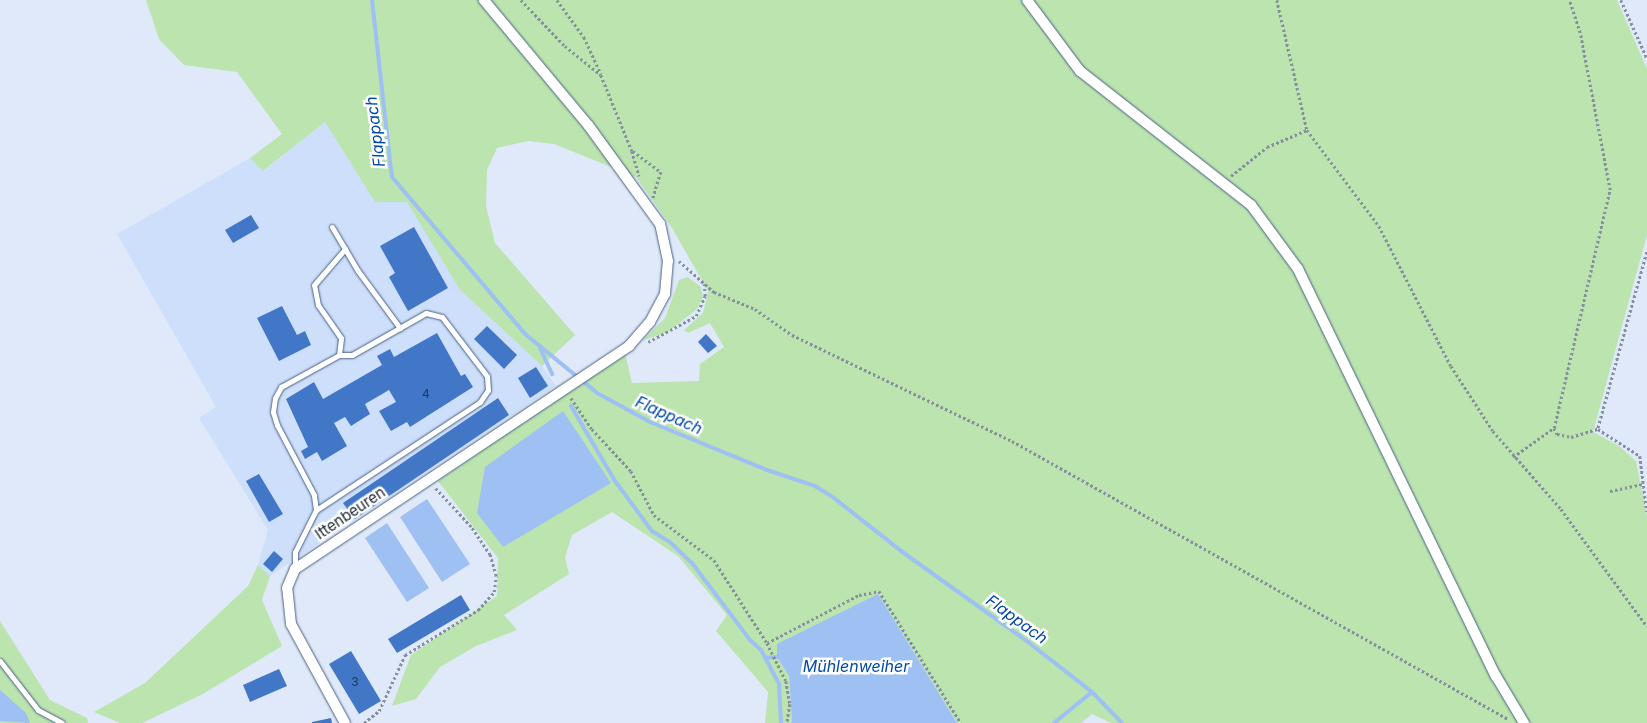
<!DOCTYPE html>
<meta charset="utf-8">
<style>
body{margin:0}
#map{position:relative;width:1647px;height:723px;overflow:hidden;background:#dfe9f9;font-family:Inter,sans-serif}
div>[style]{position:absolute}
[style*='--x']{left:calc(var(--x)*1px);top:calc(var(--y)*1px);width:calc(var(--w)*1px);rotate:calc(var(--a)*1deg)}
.built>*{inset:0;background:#cddffb}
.green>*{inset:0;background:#bbe4af}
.water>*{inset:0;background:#9ec0f3}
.stream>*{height:4px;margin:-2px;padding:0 2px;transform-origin:2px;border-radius:2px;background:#9ec0f3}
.building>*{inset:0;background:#4276c6}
.path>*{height:2.5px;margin-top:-1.25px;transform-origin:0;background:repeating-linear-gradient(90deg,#858f9e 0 2.5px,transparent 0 5px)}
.roads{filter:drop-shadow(0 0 1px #4a6083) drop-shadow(0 0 1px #4a6083)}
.service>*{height:5px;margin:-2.5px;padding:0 2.5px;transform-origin:2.5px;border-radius:2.5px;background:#fff}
.minor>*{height:10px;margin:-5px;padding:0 5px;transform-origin:5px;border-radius:5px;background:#fff}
span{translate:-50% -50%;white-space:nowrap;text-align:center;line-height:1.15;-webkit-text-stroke:5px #fff;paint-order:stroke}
.number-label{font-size:12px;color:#233756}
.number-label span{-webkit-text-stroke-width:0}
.street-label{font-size:15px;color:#192231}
.water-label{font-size:16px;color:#004aaa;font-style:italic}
</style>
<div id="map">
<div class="built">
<i style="clip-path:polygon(325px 122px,375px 202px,407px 201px,460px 290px,542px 366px,556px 386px,270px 576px,258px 565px,268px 530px,199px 418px,216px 407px,117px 234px,250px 158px,264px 171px)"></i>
</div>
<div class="green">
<i style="clip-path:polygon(146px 0,1617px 0,1647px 69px,1647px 235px,1593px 432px,1619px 446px,1636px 461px,1647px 516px,1647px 723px,1111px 723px,1092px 714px,1081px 723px,957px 723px,878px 594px,777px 657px,789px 676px,792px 723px,765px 723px,768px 692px,716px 631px,727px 615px,678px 556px,612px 512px,572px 535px,565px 557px,569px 574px,504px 615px,517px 630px,476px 646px,440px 667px,416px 699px,392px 706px,411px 655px,497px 596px,498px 558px,438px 481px,625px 353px,632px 383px,699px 381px,700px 364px,724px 347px,710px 323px,688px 333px,684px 330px,703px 313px,708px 291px,672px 228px,636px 177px,554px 144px,528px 141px,497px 148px,487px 170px,486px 206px,495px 243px,575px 335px,542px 366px,460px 290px,407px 202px,375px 202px,325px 122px,263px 171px,250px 158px,282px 134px,237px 72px,184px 65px,159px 39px)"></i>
<i style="clip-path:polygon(688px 277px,701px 287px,703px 297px,697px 309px,669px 331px,642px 341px,665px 318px,679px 280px)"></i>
<i style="clip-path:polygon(258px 565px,270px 576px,262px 600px,282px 646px,201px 695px,142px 723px,120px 723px,94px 712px,145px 683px,248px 586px)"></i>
<i style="clip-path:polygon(0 621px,50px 700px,87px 718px,88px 723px,0 723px)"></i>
</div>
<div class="water">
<i style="clip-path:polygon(563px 411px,611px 483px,503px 547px,477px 513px,485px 467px)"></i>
<i style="clip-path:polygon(427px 499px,470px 564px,442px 582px,400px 517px)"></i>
<i style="clip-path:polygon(387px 523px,429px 588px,407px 602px,365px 538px)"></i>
<i style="clip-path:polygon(878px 594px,957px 723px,792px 723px,789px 676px,777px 657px,777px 644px)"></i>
<i style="clip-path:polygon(0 690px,26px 713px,30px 723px,0 721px)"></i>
</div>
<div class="stream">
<i style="--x:372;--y:0;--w:178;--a:83.6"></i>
<i style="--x:392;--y:177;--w:206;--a:49.7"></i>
<i style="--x:525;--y:334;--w:93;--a:39.3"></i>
<i style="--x:597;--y:393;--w:60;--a:28.7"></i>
<i style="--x:650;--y:422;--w:126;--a:22.3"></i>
<i style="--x:767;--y:470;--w:51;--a:18.4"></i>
<i style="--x:815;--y:486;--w:22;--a:32"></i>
<i style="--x:834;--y:498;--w:85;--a:38.3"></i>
<i style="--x:901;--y:551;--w:156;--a:35.6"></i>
<i style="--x:1028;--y:642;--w:81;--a:38"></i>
<i style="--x:1092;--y:692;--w:43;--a:45.9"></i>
<i style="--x:540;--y:348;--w:29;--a:65"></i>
<i style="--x:571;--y:406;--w:87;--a:59.6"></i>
<i style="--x:615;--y:481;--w:62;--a:53.5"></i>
<i style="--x:652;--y:531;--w:22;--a:32"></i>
<i style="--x:671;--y:543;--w:29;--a:44"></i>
<i style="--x:692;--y:563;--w:96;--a:53"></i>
<i style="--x:750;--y:640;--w:15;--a:42"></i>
<i style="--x:761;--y:650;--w:38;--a:62"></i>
<i style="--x:779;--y:684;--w:39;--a:87"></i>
<i style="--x:765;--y:658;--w:12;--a:-5"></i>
<i style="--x:1054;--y:723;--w:49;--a:-39.2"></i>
</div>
<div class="building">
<i style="clip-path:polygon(251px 215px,259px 228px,233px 243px,225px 230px)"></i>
<i style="clip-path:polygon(414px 227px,448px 288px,408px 311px,389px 277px,395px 273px,380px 246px)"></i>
<i style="clip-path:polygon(282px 306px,297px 335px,305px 331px,311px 345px,279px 361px,257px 318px)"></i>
<i style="clip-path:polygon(487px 326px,517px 355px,504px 369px,474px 339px)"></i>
<i style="clip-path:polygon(437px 333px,461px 376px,465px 374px,473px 387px,410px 427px,407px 422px,391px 431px,379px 411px,396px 402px,389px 390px,365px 404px,370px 414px,351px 426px,345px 417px,334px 423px,347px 446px,322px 461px,317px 452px,305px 459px,301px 451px,308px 447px,286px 399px,314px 382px,323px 399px,382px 365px,377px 356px,390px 349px,394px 357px)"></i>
<i style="clip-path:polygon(706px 334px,717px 346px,708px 353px,698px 342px)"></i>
<i style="clip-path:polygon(536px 367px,548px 386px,530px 398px,518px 378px)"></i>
<i style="clip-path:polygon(498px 398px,509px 415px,355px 519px,343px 503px)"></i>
<i style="clip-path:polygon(259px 474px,283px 514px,269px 522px,246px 481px)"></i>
<i style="clip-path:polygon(274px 551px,283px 559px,272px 572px,263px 564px)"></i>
<i style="clip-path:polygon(461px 595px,470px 610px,397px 653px,388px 639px)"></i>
<i style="clip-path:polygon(351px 651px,381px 701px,359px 714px,329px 664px)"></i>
<i style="clip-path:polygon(279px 669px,287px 686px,250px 702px,243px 685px)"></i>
<i style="clip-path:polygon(331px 718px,332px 723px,312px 723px,312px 722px)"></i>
</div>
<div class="path">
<i style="--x:521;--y:0;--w:64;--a:46.3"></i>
<i style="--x:565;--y:46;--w:46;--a:38.9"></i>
<i style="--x:601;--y:75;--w:82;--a:67.8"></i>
<i style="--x:632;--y:151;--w:26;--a:74"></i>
<i style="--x:557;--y:0;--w:46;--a:53.9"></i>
<i style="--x:584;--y:37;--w:41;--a:65.3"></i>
<i style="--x:1277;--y:0;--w:133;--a:77"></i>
<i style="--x:1307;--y:130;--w:120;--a:53.1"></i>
<i style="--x:1379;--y:226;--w:157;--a:62.8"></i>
<i style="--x:1451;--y:366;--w:77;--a:57.1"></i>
<i style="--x:1493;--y:431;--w:103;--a:48.9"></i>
<i style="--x:1561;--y:509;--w:145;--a:53.7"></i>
<i style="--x:1621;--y:0;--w:64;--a:65.9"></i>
<i style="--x:633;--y:151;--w:35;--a:37"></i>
<i style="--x:661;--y:172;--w:27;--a:107"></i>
<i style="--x:1231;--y:176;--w:46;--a:-38.9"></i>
<i style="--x:1267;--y:147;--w:43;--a:-23"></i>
<i style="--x:1647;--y:252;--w:184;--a:105.5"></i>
<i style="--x:1598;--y:429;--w:50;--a:32.7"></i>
<i style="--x:1640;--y:456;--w:56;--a:82.9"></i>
<i style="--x:679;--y:261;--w:47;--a:41.5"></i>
<i style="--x:714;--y:292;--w:44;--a:22.5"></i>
<i style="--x:755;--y:309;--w:45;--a:35.1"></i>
<i style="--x:792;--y:335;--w:244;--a:25.7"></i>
<i style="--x:1012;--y:441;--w:569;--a:29.27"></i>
<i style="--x:648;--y:342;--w:55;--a:-28.4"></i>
<i style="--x:696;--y:316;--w:22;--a:-66"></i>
<i style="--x:705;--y:296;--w:12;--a:-95"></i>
<i style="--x:571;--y:398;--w:37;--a:56"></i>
<i style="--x:592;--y:429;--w:57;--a:47.1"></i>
<i style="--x:631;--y:471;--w:50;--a:62.4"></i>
<i style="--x:654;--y:515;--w:75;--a:36.9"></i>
<i style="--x:714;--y:560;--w:98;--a:57.4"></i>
<i style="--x:767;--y:643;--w:104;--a:-27.6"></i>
<i style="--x:859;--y:595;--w:20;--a:-11"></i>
<i style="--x:879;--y:591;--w:155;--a:58.2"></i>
<i style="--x:1554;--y:428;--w:244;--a:-76.8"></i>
<i style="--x:1610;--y:190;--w:160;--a:-100.8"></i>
<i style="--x:1580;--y:33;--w:35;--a:-108"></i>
<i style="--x:1513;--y:457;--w:50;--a:-35.3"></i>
<i style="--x:1554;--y:428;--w:7;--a:63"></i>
<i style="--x:1557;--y:434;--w:14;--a:12"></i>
<i style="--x:1571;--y:437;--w:28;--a:-17"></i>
<i style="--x:1610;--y:491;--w:33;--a:-12"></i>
<i style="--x:767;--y:643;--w:42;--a:63.4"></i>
<i style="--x:786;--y:681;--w:23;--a:80"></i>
<i style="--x:790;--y:704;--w:19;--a:99"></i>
<i style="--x:364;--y:723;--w:19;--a:-39"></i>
<i style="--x:379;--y:711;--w:62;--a:-65.1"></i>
<i style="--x:405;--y:655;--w:86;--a:-31.7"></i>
<i style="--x:478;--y:610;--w:24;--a:-48"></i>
<i style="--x:494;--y:592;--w:16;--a:-83"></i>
<i style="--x:496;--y:576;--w:22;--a:-106"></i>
<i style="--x:490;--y:555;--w:34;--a:-124"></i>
<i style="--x:471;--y:527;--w:53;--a:-132.7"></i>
</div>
<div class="roads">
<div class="service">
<i style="--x:332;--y:227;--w:51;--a:59.4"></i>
<i style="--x:358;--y:271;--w:71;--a:53.6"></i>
<i style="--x:339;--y:355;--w:17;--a:-83"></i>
<i style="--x:341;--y:338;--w:40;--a:-124.9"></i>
<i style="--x:318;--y:305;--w:20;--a:-101"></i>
<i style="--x:314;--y:285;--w:48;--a:-49.3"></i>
<i style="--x:295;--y:569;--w:17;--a:-90"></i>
<i style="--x:295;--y:552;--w:47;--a:-63.4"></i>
<i style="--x:316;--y:510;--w:15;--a:-98"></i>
<i style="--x:314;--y:495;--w:79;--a:-117.9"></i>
<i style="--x:277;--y:425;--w:14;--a:-107"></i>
<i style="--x:273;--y:412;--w:14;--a:-82"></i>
<i style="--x:275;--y:398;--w:13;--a:-61"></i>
<i style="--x:281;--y:387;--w:66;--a:-28.9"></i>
<i style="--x:339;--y:355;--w:13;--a:0"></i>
<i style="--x:352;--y:355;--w:85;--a:-29.6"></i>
<i style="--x:426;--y:313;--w:16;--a:14"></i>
<i style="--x:442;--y:317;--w:74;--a:52.7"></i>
<i style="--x:487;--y:376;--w:14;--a:86"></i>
<i style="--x:488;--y:390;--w:14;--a:124"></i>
<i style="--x:480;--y:402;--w:196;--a:146.6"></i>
<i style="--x:0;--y:661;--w:62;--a:52.2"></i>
<i style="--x:38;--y:710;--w:27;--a:28"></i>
</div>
<div class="minor">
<i style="--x:1027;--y:0;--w:89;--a:53.3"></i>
<i style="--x:1080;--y:71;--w:217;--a:38.1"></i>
<i style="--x:1251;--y:205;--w:79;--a:53.7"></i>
<i style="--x:1298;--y:269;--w:453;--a:64.1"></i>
<i style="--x:1496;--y:676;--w:55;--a:59.2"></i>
<i style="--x:345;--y:723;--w:113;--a:-118.6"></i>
<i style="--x:291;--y:624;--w:36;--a:-96"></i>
<i style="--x:287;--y:588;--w:21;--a:-67"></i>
<i style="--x:295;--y:569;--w:402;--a:-33.7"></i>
<i style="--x:629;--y:346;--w:32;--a:-49"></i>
<i style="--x:650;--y:322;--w:32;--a:-62"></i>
<i style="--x:665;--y:294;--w:33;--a:-85"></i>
<i style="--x:668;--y:261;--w:38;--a:-102"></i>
<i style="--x:660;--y:224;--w:122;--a:-126"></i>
<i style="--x:588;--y:125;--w:163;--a:-129.8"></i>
</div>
</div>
<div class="number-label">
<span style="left:426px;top:394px">4</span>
<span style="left:355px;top:682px">3</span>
</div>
<div class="street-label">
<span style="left:350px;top:513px;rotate:-34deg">Ittenbeuren</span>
</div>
<div class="water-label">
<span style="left:375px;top:132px;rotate:-97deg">Flappach</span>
<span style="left:669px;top:415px;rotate:24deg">Flappach</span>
<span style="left:1017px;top:619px;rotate:36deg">Flappach</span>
<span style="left:856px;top:666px">Mühlenweiher</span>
</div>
</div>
